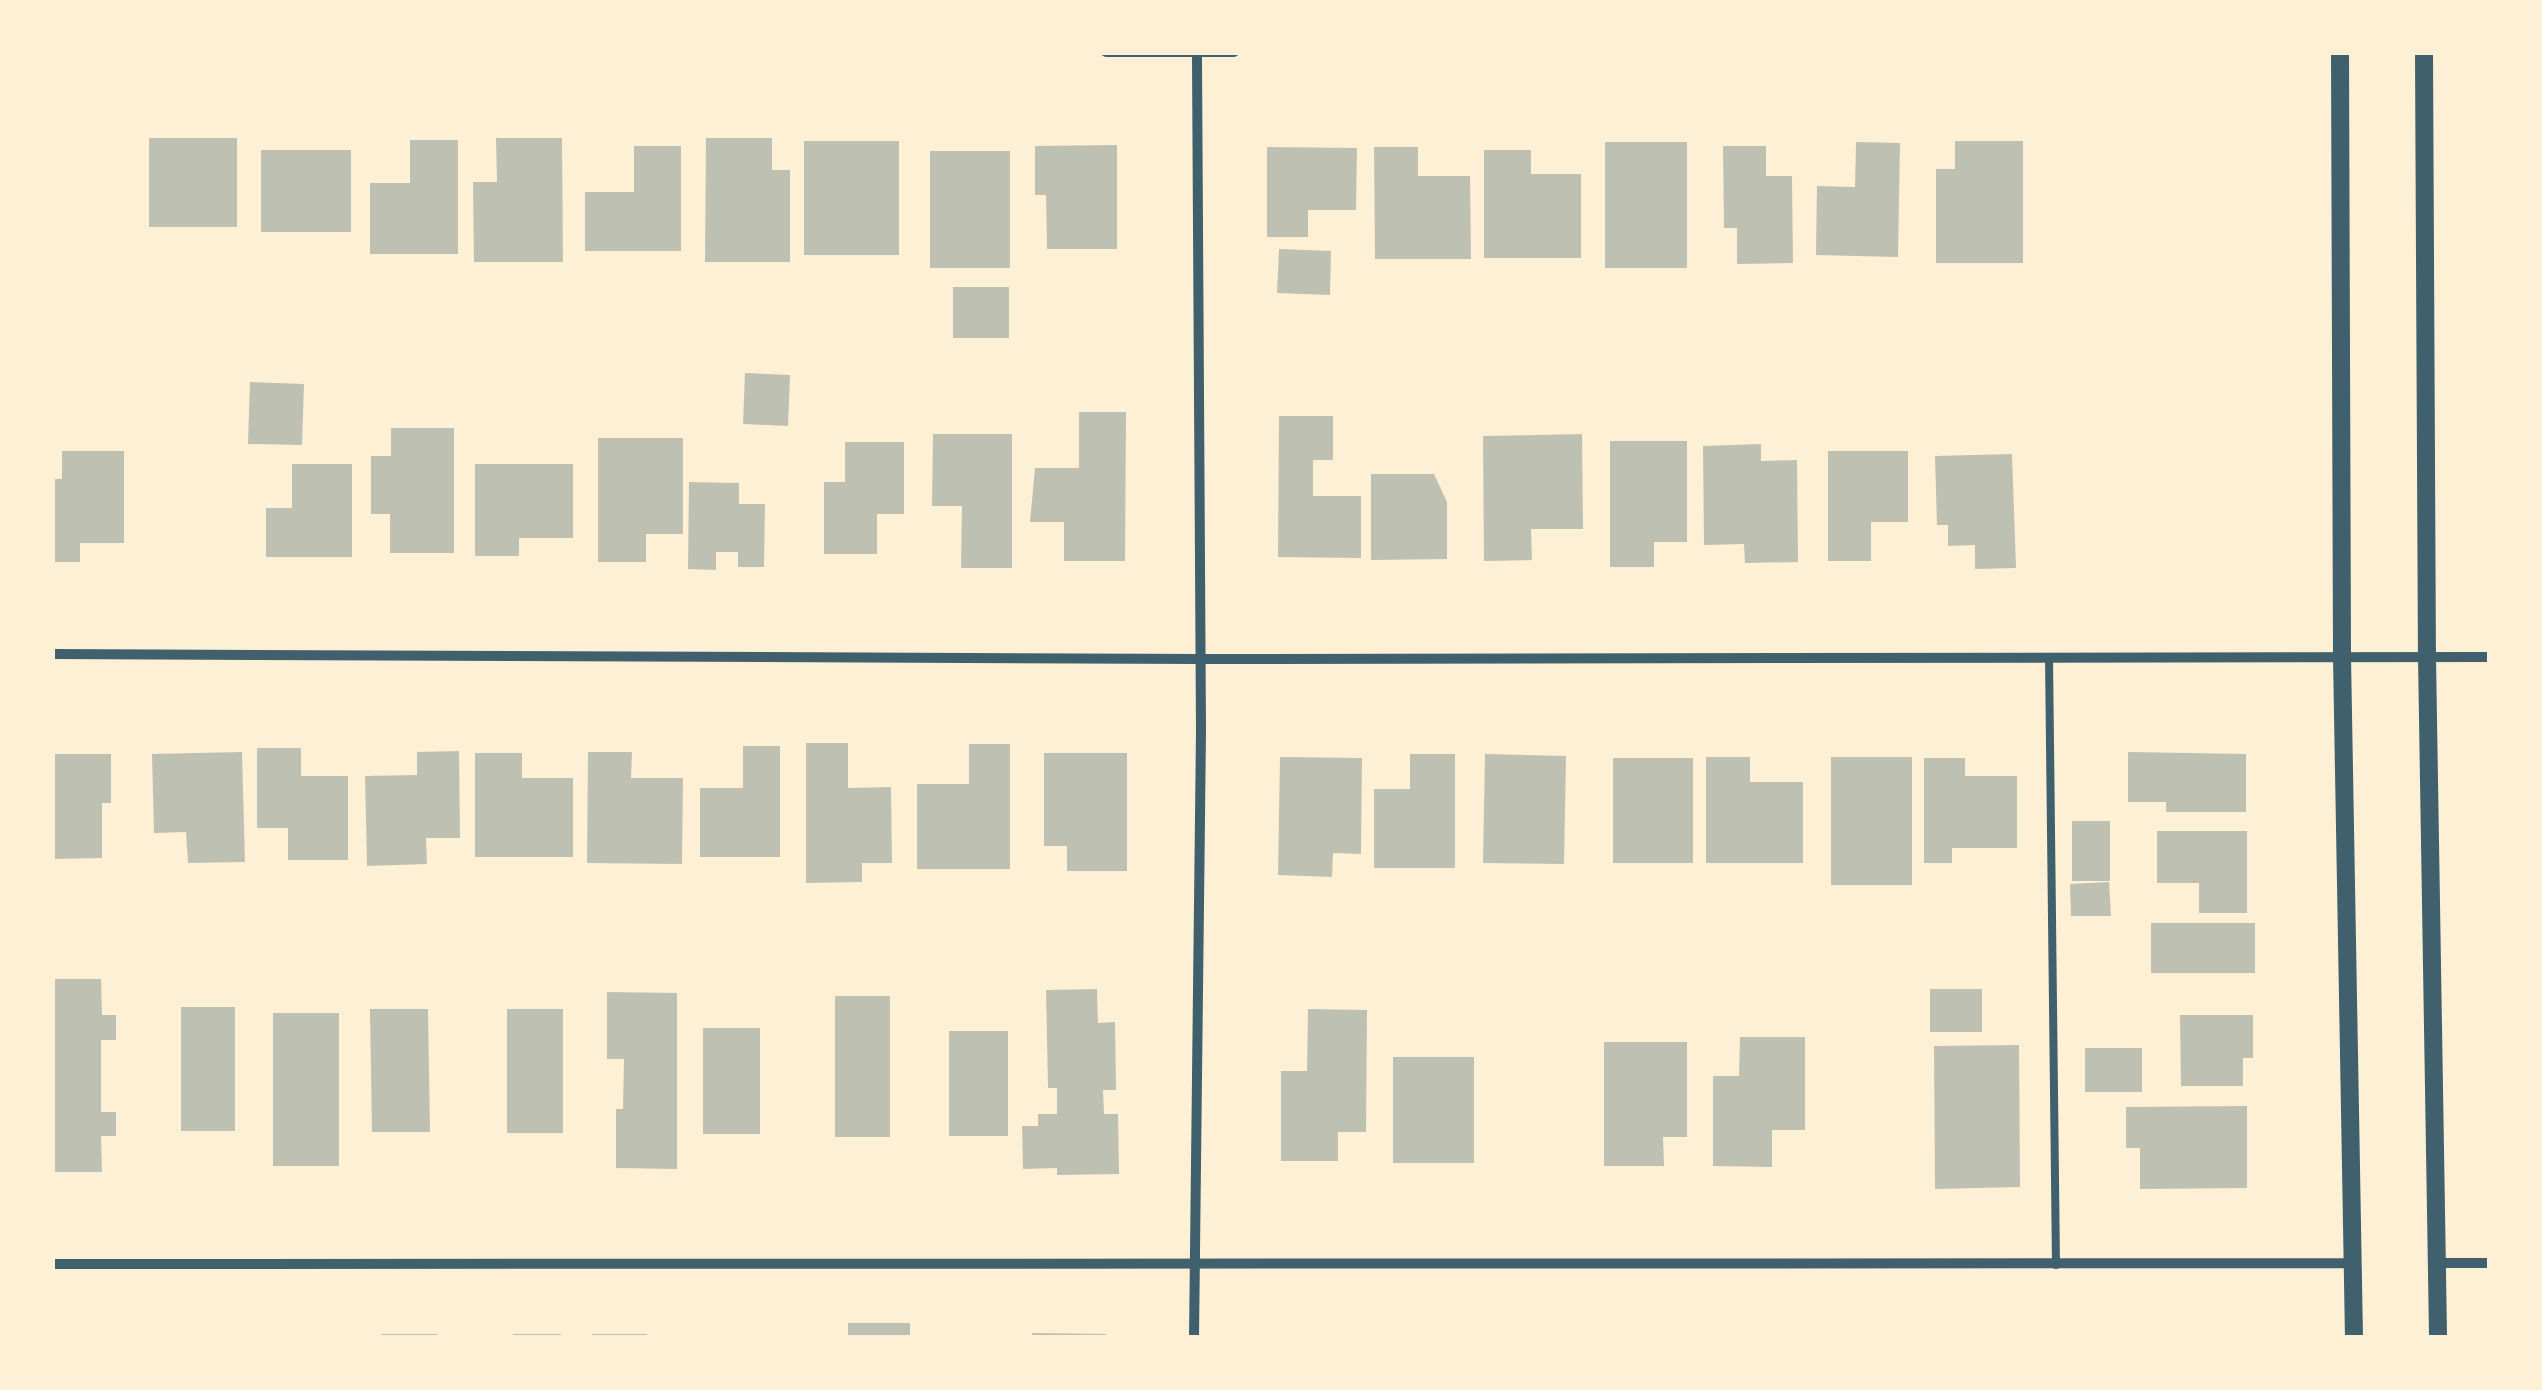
<!DOCTYPE html>
<style>
body{margin:0}
#map{position:relative;width:2542px;height:1390px;overflow:hidden;background:#fdf0d5;font-family:"Golos Text",sans-serif}
div>[style]{position:absolute}
[style*='--x']{left:calc(var(--x)*1px);top:calc(var(--y)*1px);width:calc(var(--w)*1px);rotate:calc(var(--a)*1deg)}
.building>*{inset:0;background:#bec0b2}
.service>*{height:8px;margin:-4px;padding:0 4px;transform-origin:4px;border-radius:4px;background:#3f606c}
.minor>*{height:10px;margin:-5px;padding:0 5px;transform-origin:5px;border-radius:5px;background:#3f606c}
.tertiary>*{height:18px;margin:-9px;padding:0 9px;transform-origin:9px;border-radius:9px;background:#3f606c}
span{translate:-50% -50%;white-space:nowrap;text-align:center;line-height:1.15;-webkit-text-stroke:8px #fdf0d5;paint-order:stroke}
.frame{position:absolute;inset:0;border:55px solid #fdf0d5;pointer-events:none}
</style>
<div id="map">
<div class="building">
<i style="clip-path:polygon(149px 138px,237px 138px,237px 227px,149px 227px)"></i>
<i style="clip-path:polygon(496px 138px,562px 138px,563px 262px,474px 262px,473px 182px,497px 182px)"></i>
<i style="clip-path:polygon(706px 138px,772px 138px,772px 170px,790px 170px,790px 262px,705px 262px)"></i>
<i style="clip-path:polygon(410px 140px,458px 140px,458px 254px,370px 254px,370px 183px,410px 183px)"></i>
<i style="clip-path:polygon(804px 141px,899px 141px,899px 255px,804px 255px)"></i>
<i style="clip-path:polygon(1955px 141px,2023px 141px,2023px 263px,1936px 263px,1936px 169px,1955px 169px)"></i>
<i style="clip-path:polygon(1605px 142px,1687px 142px,1687px 268px,1605px 268px)"></i>
<i style="clip-path:polygon(1856px 142px,1900px 143px,1898px 257px,1816px 255px,1817px 186px,1855px 187px)"></i>
<i style="clip-path:polygon(1117px 145px,1117px 249px,1047px 249px,1046px 195px,1035px 195px,1035px 146px)"></i>
<i style="clip-path:polygon(634px 146px,681px 146px,681px 251px,585px 251px,585px 192px,634px 192px)"></i>
<i style="clip-path:polygon(1723px 146px,1766px 146px,1766px 176px,1792px 176px,1793px 263px,1737px 264px,1737px 228px,1724px 228px)"></i>
<i style="clip-path:polygon(1267px 147px,1357px 148px,1356px 210px,1308px 210px,1308px 237px,1267px 237px)"></i>
<i style="clip-path:polygon(1374px 147px,1418px 147px,1418px 176px,1470px 176px,1471px 259px,1375px 259px)"></i>
<i style="clip-path:polygon(261px 150px,351px 150px,351px 232px,261px 232px)"></i>
<i style="clip-path:polygon(1484px 150px,1531px 150px,1531px 174px,1581px 174px,1581px 258px,1484px 258px)"></i>
<i style="clip-path:polygon(930px 151px,1010px 151px,1010px 268px,930px 268px)"></i>
<i style="clip-path:polygon(1279px 249px,1331px 251px,1330px 295px,1277px 293px)"></i>
<i style="clip-path:polygon(953px 287px,1009px 287px,1009px 338px,953px 338px)"></i>
<i style="clip-path:polygon(745px 373px,790px 375px,788px 426px,743px 424px)"></i>
<i style="clip-path:polygon(250px 382px,304px 384px,302px 445px,248px 444px)"></i>
<i style="clip-path:polygon(1079px 412px,1126px 412px,1125px 561px,1064px 561px,1064px 522px,1030px 522px,1035px 468px,1079px 468px)"></i>
<i style="clip-path:polygon(1279px 416px,1333px 416px,1333px 460px,1313px 460px,1313px 496px,1361px 496px,1361px 558px,1278px 557px)"></i>
<i style="clip-path:polygon(391px 428px,454px 428px,454px 553px,390px 553px,390px 514px,371px 514px,371px 456px,391px 456px)"></i>
<i style="clip-path:polygon(933px 434px,1012px 434px,1012px 568px,961px 568px,962px 506px,932px 506px)"></i>
<i style="clip-path:polygon(1582px 434px,1583px 529px,1531px 529px,1532px 560px,1484px 561px,1483px 436px)"></i>
<i style="clip-path:polygon(598px 438px,683px 438px,683px 534px,646px 534px,646px 562px,598px 562px)"></i>
<i style="clip-path:polygon(1610px 441px,1687px 441px,1687px 542px,1654px 542px,1654px 567px,1610px 567px)"></i>
<i style="clip-path:polygon(845px 442px,904px 442px,904px 514px,877px 514px,877px 554px,824px 554px,824px 482px,845px 482px)"></i>
<i style="clip-path:polygon(1761px 444px,1761px 461px,1797px 460px,1798px 562px,1745px 563px,1744px 544px,1704px 545px,1703px 446px)"></i>
<i style="clip-path:polygon(62px 451px,124px 451px,124px 543px,80px 543px,80px 562px,52px 562px,52px 479px,62px 479px)"></i>
<i style="clip-path:polygon(1828px 451px,1908px 451px,1908px 522px,1871px 522px,1871px 561px,1828px 561px)"></i>
<i style="clip-path:polygon(2012px 454px,2016px 568px,1975px 569px,1975px 545px,1948px 546px,1948px 525px,1937px 525px,1935px 456px)"></i>
<i style="clip-path:polygon(292px 464px,352px 464px,352px 557px,266px 557px,266px 508px,292px 508px)"></i>
<i style="clip-path:polygon(475px 464px,573px 464px,573px 538px,519px 538px,519px 556px,475px 556px)"></i>
<i style="clip-path:polygon(1371px 474px,1434px 474px,1447px 502px,1447px 559px,1371px 560px)"></i>
<i style="clip-path:polygon(689px 482px,739px 483px,739px 504px,765px 504px,764px 567px,738px 567px,738px 552px,716px 552px,716px 570px,688px 569px)"></i>
<i style="clip-path:polygon(806px 743px,848px 743px,848px 788px,891px 787px,892px 863px,862px 863px,862px 882px,806px 883px)"></i>
<i style="clip-path:polygon(969px 744px,1010px 744px,1010px 869px,917px 869px,917px 784px,969px 784px)"></i>
<i style="clip-path:polygon(743px 746px,780px 746px,780px 857px,700px 857px,700px 788px,743px 788px)"></i>
<i style="clip-path:polygon(257px 748px,301px 748px,301px 776px,348px 776px,348px 860px,288px 860px,288px 828px,257px 828px)"></i>
<i style="clip-path:polygon(459px 751px,460px 838px,426px 838px,427px 864px,367px 866px,365px 776px,417px 775px,417px 752px)"></i>
<i style="clip-path:polygon(242px 752px,245px 862px,188px 863px,186px 832px,154px 833px,152px 754px)"></i>
<i style="clip-path:polygon(588px 752px,632px 752px,631px 778px,683px 778px,682px 864px,587px 863px)"></i>
<i style="clip-path:polygon(2128px 752px,2246px 754px,2246px 812px,2166px 812px,2166px 802px,2128px 802px)"></i>
<i style="clip-path:polygon(475px 753px,522px 753px,522px 778px,573px 778px,573px 857px,475px 857px)"></i>
<i style="clip-path:polygon(1044px 753px,1127px 753px,1127px 871px,1067px 871px,1067px 846px,1044px 846px)"></i>
<i style="clip-path:polygon(52px 754px,111px 754px,111px 803px,102px 803px,102px 858px,52px 859px)"></i>
<i style="clip-path:polygon(1410px 754px,1455px 754px,1455px 868px,1374px 868px,1374px 789px,1410px 789px)"></i>
<i style="clip-path:polygon(1485px 754px,1566px 756px,1564px 864px,1483px 863px)"></i>
<i style="clip-path:polygon(1280px 757px,1362px 758px,1361px 854px,1333px 853px,1332px 877px,1278px 875px)"></i>
<i style="clip-path:polygon(1706px 757px,1750px 757px,1750px 782px,1803px 782px,1803px 863px,1706px 863px)"></i>
<i style="clip-path:polygon(1831px 757px,1912px 757px,1912px 885px,1831px 885px)"></i>
<i style="clip-path:polygon(1613px 758px,1693px 758px,1693px 863px,1613px 863px)"></i>
<i style="clip-path:polygon(1924px 758px,1965px 758px,1965px 776px,2017px 776px,2017px 848px,1952px 848px,1952px 863px,1924px 863px)"></i>
<i style="clip-path:polygon(2072px 821px,2110px 821px,2110px 881px,2072px 881px)"></i>
<i style="clip-path:polygon(2157px 831px,2247px 831px,2247px 913px,2199px 913px,2199px 883px,2157px 883px)"></i>
<i style="clip-path:polygon(2109px 882px,2111px 916px,2071px 916px,2070px 884px)"></i>
<i style="clip-path:polygon(2151px 923px,2255px 923px,2255px 973px,2151px 973px)"></i>
<i style="clip-path:polygon(52px 979px,101px 979px,102px 1015px,116px 1015px,116px 1040px,101px 1040px,101px 1112px,116px 1112px,116px 1136px,101px 1136px,102px 1172px,52px 1172px)"></i>
<i style="clip-path:polygon(1097px 989px,1098px 1023px,1115px 1022px,1116px 1090px,1103px 1090px,1104px 1114px,1118px 1114px,1119px 1174px,1057px 1175px,1057px 1168px,1023px 1169px,1022px 1126px,1038px 1126px,1038px 1114px,1057px 1114px,1057px 1088px,1048px 1088px,1046px 990px)"></i>
<i style="clip-path:polygon(1930px 989px,1982px 989px,1982px 1032px,1930px 1032px)"></i>
<i style="clip-path:polygon(607px 992px,677px 993px,677px 1169px,616px 1168px,616px 1109px,623px 1109px,624px 1059px,607px 1059px)"></i>
<i style="clip-path:polygon(835px 996px,890px 996px,890px 1137px,835px 1137px)"></i>
<i style="clip-path:polygon(181px 1007px,235px 1007px,235px 1131px,181px 1131px)"></i>
<i style="clip-path:polygon(370px 1009px,428px 1009px,430px 1132px,372px 1132px)"></i>
<i style="clip-path:polygon(507px 1009px,563px 1009px,563px 1133px,507px 1133px)"></i>
<i style="clip-path:polygon(1308px 1009px,1367px 1010px,1366px 1132px,1338px 1132px,1338px 1161px,1281px 1161px,1281px 1071px,1307px 1071px)"></i>
<i style="clip-path:polygon(273px 1013px,339px 1013px,339px 1166px,273px 1166px)"></i>
<i style="clip-path:polygon(2180px 1015px,2253px 1015px,2253px 1058px,2243px 1058px,2243px 1086px,2181px 1086px)"></i>
<i style="clip-path:polygon(703px 1028px,760px 1028px,760px 1134px,703px 1134px)"></i>
<i style="clip-path:polygon(949px 1031px,1008px 1031px,1008px 1136px,949px 1136px)"></i>
<i style="clip-path:polygon(1740px 1037px,1805px 1037px,1805px 1130px,1772px 1130px,1772px 1167px,1713px 1166px,1713px 1076px,1739px 1076px)"></i>
<i style="clip-path:polygon(1604px 1042px,1687px 1042px,1687px 1137px,1663px 1137px,1664px 1166px,1604px 1166px)"></i>
<i style="clip-path:polygon(2019px 1045px,2020px 1187px,1935px 1189px,1934px 1046px)"></i>
<i style="clip-path:polygon(2085px 1048px,2142px 1048px,2142px 1092px,2085px 1092px)"></i>
<i style="clip-path:polygon(1393px 1057px,1474px 1057px,1474px 1163px,1393px 1163px)"></i>
<i style="clip-path:polygon(2247px 1106px,2247px 1188px,2140px 1189px,2140px 1148px,2126px 1148px,2126px 1107px)"></i>
<i style="clip-path:polygon(848px 1323px,910px 1323px,910px 1338px,848px 1338px)"></i>
<i style="clip-path:polygon(1032px 1333px,1106px 1334px,1106px 1338px,1032px 1338px)"></i>
<i style="clip-path:polygon(381px 1334px,437px 1334px,437px 1338px,381px 1338px)"></i>
<i style="clip-path:polygon(513px 1334px,561px 1334px,561px 1338px,513px 1338px)"></i>
<i style="clip-path:polygon(592px 1334px,647px 1334px,647px 1338px,592px 1338px)"></i>
</div>
<div class="service">
<i style="--x:2049;--y:657;--w:608;--a:89.34"></i>
</div>
<div class="minor">
<i style="--x:1106;--y:52;--w:128;--a:0"></i>
<i style="--x:52;--y:654;--w:1148;--a:0.25"></i>
<i style="--x:1200;--y:659;--w:1290;--a:-0.09"></i>
<i style="--x:2438;--y:1263;--w:52;--a:0"></i>
<i style="--x:52;--y:1264;--w:2302;--a:-0.02"></i>
<i style="--x:1194;--y:1338;--w:606;--a:-89.34"></i>
<i style="--x:1201;--y:732;--w:680;--a:-90.34"></i>
</div>
<div class="tertiary">
<i style="--x:2340;--y:52;--w:605;--a:89.81"></i>
<i style="--x:2342;--y:657;--w:681;--a:88.99"></i>
<i style="--x:2424;--y:52;--w:605;--a:89.72"></i>
<i style="--x:2427;--y:657;--w:681;--a:89.07"></i>
</div>
<div class="frame"></div>
</div>
